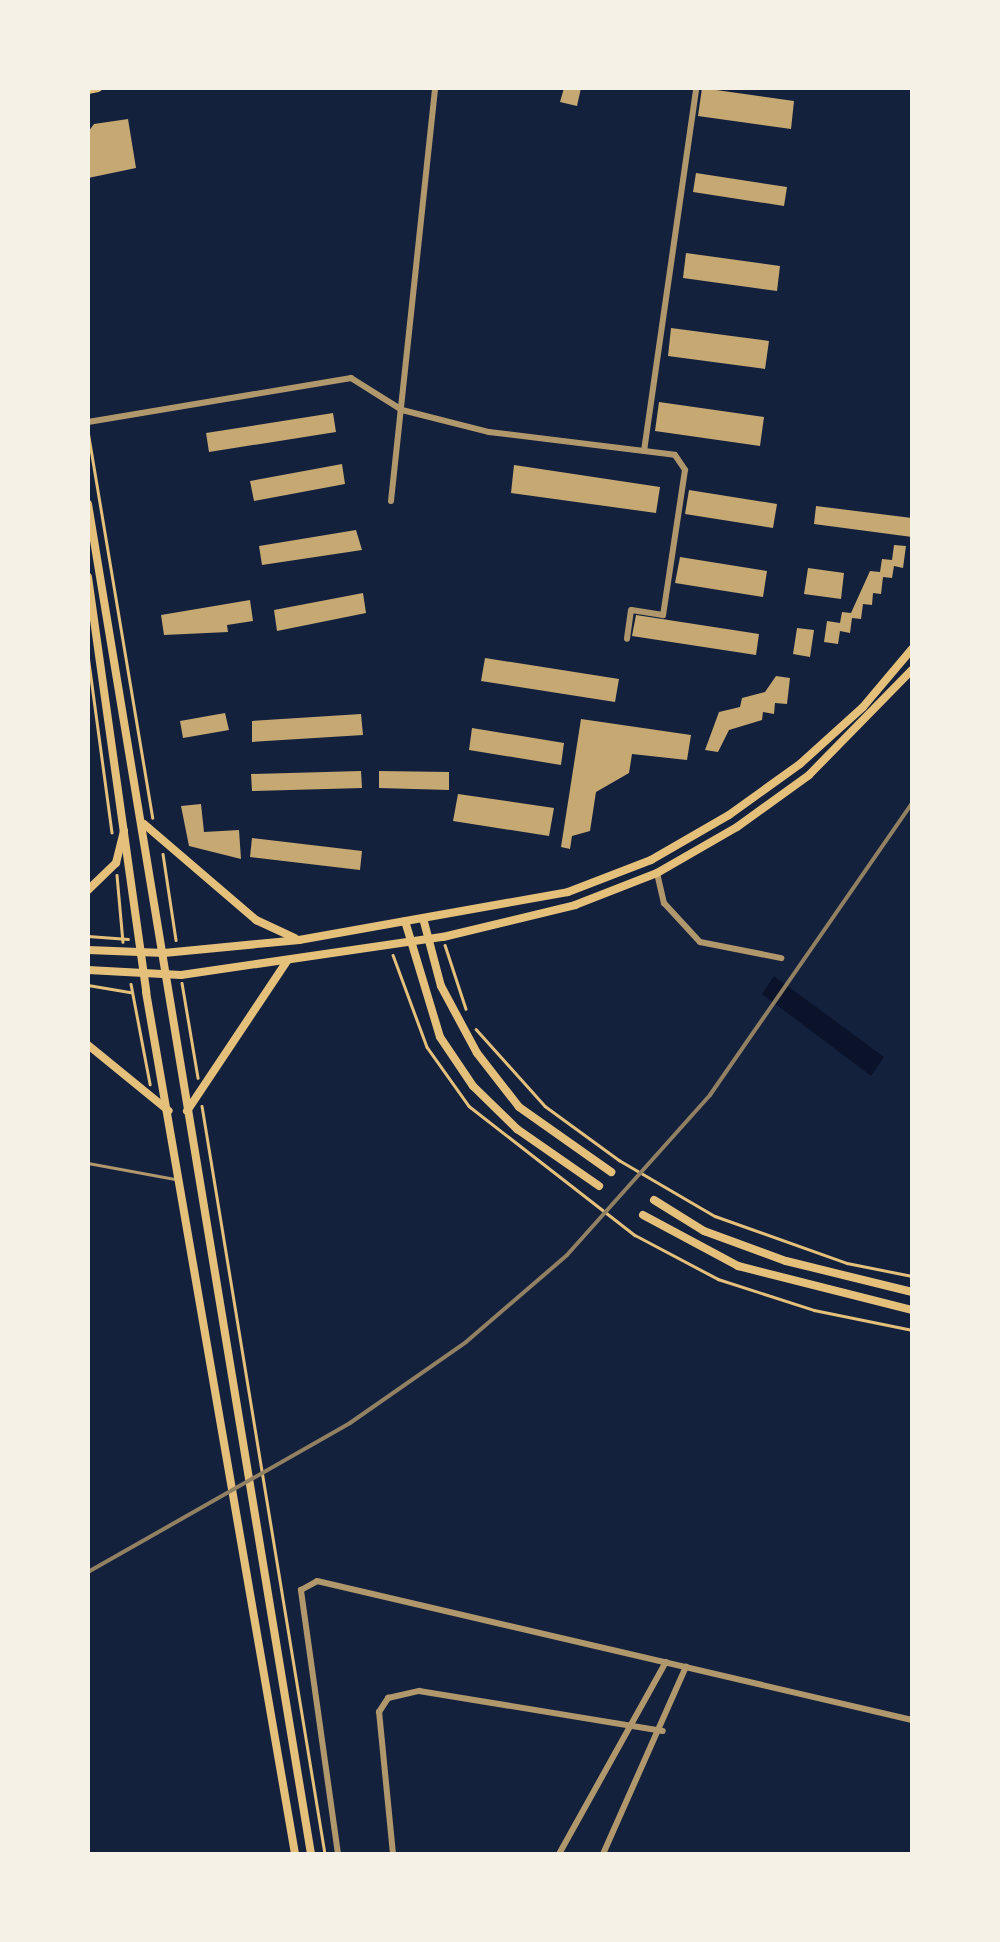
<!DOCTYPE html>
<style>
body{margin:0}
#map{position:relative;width:1000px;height:1942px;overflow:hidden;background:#14213d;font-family:"Varela Round",sans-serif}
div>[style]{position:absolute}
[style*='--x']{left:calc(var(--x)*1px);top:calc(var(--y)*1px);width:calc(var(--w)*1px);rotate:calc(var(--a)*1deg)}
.water>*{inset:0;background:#0b132b}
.building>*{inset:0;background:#c6a872}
.path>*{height:2.5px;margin:-1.25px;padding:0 1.25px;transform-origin:1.25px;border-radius:1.25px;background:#e5c07b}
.service>*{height:2.5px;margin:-1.25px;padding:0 1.25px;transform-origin:1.25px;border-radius:1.25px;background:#b1986c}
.minor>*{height:6px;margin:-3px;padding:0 3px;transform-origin:3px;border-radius:3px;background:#b1986c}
.secondary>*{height:8px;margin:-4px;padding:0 4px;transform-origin:4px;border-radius:4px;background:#e5c07b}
.rail>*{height:4px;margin:-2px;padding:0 2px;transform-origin:2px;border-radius:2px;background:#918062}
span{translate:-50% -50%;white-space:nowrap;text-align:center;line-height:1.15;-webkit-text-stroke:8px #f6f1e7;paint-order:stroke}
.frame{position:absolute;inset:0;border:90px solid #f6f1e7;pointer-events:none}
</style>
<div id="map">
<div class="water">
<i style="clip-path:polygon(774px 976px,884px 1057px,871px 1076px,762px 994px)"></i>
</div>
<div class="building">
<i style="clip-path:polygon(564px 88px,581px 88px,577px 106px,560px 102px)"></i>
<i style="clip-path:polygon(702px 88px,794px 101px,791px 129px,698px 116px)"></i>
<i style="clip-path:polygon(128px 119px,136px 168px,88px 178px,88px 132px,94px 124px)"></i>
<i style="clip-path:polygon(696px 173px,787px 187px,784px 206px,693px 192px)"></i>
<i style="clip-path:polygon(686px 253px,780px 266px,777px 291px,683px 278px)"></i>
<i style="clip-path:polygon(671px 328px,769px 341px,765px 369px,668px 356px)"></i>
<i style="clip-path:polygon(659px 402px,764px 417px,760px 446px,655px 431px)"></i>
<i style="clip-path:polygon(333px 413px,336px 432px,209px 452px,206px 433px)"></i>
<i style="clip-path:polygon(342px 464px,345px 484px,254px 501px,250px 481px)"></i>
<i style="clip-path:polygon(514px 465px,660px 487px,656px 513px,511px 493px)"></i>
<i style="clip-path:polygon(689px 490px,777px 504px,773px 528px,685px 514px)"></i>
<i style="clip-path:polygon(816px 506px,912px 518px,912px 537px,814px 524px)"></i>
<i style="clip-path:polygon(356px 530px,362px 550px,262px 565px,259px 546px)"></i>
<i style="clip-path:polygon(894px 545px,906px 546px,903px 568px,894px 566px,892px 578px,883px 577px,881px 594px,873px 593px,872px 605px,863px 604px,861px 619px,852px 618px,850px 633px,840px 631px,838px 644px,824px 642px,827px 621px,840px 623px,842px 612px,851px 613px,870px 571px,880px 572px,882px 559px,892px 560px)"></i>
<i style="clip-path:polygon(680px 557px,767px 571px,763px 597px,675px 583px)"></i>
<i style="clip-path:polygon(808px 568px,844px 573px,841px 599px,804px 594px)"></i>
<i style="clip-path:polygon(363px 593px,366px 613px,277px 631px,274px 610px)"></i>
<i style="clip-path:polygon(250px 600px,253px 621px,227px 625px,228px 632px,164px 635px,161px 615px)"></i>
<i style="clip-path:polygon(636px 615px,759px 634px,756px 655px,632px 636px)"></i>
<i style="clip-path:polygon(797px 628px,814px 630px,810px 657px,793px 654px)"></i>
<i style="clip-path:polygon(485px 658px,619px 679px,615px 702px,481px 681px)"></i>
<i style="clip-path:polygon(776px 676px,790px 678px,787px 704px,775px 703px,774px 714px,763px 712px,762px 720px,729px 730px,718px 752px,705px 750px,719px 712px,740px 707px,742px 698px,765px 692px)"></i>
<i style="clip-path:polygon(225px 713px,229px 730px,183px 738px,180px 721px)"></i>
<i style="clip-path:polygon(361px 714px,363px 735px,252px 742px,252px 721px)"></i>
<i style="clip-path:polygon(581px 719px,691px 735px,687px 760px,632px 754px,629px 773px,596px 792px,590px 831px,572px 836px,570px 849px,561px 847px)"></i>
<i style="clip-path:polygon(472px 728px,564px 743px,561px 765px,469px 750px)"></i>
<i style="clip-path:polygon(361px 771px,362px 788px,252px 791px,251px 774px)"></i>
<i style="clip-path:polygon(379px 771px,449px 772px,449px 790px,379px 788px)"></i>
<i style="clip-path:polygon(458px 794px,554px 808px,549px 836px,453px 821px)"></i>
<i style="clip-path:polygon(201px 804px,204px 832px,239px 830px,241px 859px,189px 846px,181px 806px)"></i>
<i style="clip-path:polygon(252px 838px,362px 851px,360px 870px,250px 857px)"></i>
</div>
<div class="path">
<i style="--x:88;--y:431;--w:392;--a:80.5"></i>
<i style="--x:88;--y:655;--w:179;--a:82.3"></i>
<i style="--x:163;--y:854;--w:87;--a:81.4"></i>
<i style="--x:117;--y:875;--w:67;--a:84.9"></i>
<i style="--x:88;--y:936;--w:40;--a:4.3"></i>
<i style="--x:445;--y:945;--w:67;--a:71.8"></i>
<i style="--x:393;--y:955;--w:98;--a:69.7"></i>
<i style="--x:427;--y:1047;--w:72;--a:54.6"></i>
<i style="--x:469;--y:1106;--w:210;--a:37.9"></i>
<i style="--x:635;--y:1235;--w:94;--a:27.9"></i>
<i style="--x:718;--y:1279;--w:101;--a:17.9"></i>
<i style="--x:814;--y:1310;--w:100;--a:11.5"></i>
<i style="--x:182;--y:983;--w:96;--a:80.4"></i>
<i style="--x:131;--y:984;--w:102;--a:79.2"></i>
<i style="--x:88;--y:985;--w:43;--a:9.5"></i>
<i style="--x:476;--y:1029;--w:103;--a:48.1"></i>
<i style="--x:545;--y:1106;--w:92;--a:36.1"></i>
<i style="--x:619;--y:1160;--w:111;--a:30.3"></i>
<i style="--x:715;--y:1216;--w:140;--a:19.6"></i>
<i style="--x:847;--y:1263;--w:66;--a:11.3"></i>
<i style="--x:202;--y:1106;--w:758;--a:80.66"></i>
</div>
<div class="service">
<i style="--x:88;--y:1163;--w:88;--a:10.4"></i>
</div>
<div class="minor">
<i style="--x:88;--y:422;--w:267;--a:-9.5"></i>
<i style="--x:351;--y:378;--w:60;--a:32.1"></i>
<i style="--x:402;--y:410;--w:90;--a:14.2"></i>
<i style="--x:489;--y:432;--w:187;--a:7"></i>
<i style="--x:675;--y:455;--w:18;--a:56"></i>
<i style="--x:685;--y:470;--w:147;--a:98.6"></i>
<i style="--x:663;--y:615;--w:32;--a:-171"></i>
<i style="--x:631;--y:610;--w:29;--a:98"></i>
<i style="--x:644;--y:451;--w:367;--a:-81.8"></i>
<i style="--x:391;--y:501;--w:415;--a:-83.9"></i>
<i style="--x:657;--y:873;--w:31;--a:77"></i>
<i style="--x:664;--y:903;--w:53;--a:47.3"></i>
<i style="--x:700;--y:942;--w:83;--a:11.2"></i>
<i style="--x:338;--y:1854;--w:267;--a:-98"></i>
<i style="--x:301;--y:1590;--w:18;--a:-29"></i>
<i style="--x:317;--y:1581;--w:611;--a:13.15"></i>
<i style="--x:393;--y:1854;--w:143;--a:-95.6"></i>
<i style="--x:379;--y:1712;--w:17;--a:-57"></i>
<i style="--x:388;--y:1698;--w:32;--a:-13"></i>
<i style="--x:419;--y:1691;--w:247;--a:9.3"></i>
<i style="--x:559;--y:1854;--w:220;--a:-60.9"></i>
<i style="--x:603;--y:1854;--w:205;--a:-66.1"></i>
</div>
<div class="secondary">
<i style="--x:88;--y:90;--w:10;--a:-11"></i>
<i style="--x:88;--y:504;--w:1368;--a:80.62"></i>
<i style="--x:88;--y:577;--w:419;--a:82"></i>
<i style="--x:146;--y:992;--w:875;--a:80.19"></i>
<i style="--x:144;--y:824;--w:148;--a:40.6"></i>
<i style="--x:256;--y:920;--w:43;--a:24.8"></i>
<i style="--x:88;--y:890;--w:39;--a:-44"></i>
<i style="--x:116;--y:863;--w:33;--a:-76"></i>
<i style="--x:423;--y:918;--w:70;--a:75.2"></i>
<i style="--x:441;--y:986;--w:76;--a:61.8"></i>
<i style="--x:477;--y:1053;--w:68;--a:52.1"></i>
<i style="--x:519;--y:1107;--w:113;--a:35.2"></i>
<i style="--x:405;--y:921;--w:121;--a:73.2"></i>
<i style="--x:440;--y:1037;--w:59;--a:56"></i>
<i style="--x:473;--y:1086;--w:62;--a:44.3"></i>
<i style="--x:517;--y:1129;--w:100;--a:34.8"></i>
<i style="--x:88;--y:950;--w:76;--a:2.3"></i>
<i style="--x:164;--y:953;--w:136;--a:-5.5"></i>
<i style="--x:299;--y:940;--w:273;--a:-10.1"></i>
<i style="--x:568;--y:892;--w:89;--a:-21.1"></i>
<i style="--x:651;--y:860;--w:90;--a:-30"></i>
<i style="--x:729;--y:815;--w:87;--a:-35.7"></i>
<i style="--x:800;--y:764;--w:85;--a:-42.1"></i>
<i style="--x:863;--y:707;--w:76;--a:-49.8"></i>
<i style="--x:88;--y:970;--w:93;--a:3.1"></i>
<i style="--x:181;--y:975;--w:265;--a:-8.3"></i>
<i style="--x:443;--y:937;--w:136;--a:-13.6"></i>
<i style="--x:575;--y:905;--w:88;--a:-21.3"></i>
<i style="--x:657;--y:873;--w:92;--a:-29.9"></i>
<i style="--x:737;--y:827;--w:89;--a:-35.8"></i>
<i style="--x:809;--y:775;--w:147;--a:-45.6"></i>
<i style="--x:88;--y:1045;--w:104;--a:39.2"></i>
<i style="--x:187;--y:1111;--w:180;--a:-56.3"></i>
<i style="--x:654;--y:1200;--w:59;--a:31.8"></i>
<i style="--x:704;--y:1231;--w:87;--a:20.1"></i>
<i style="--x:786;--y:1261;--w:130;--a:13.8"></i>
<i style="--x:643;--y:1215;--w:108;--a:28.2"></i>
<i style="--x:738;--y:1266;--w:179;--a:14.2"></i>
</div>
<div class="rail">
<i style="--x:88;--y:1572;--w:301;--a:-29.6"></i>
<i style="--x:350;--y:1423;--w:141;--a:-34.9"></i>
<i style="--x:466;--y:1342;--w:133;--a:-40.7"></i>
<i style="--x:567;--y:1255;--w:215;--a:-48.2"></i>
<i style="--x:710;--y:1095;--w:355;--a:-55.3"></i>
</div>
<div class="frame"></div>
</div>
